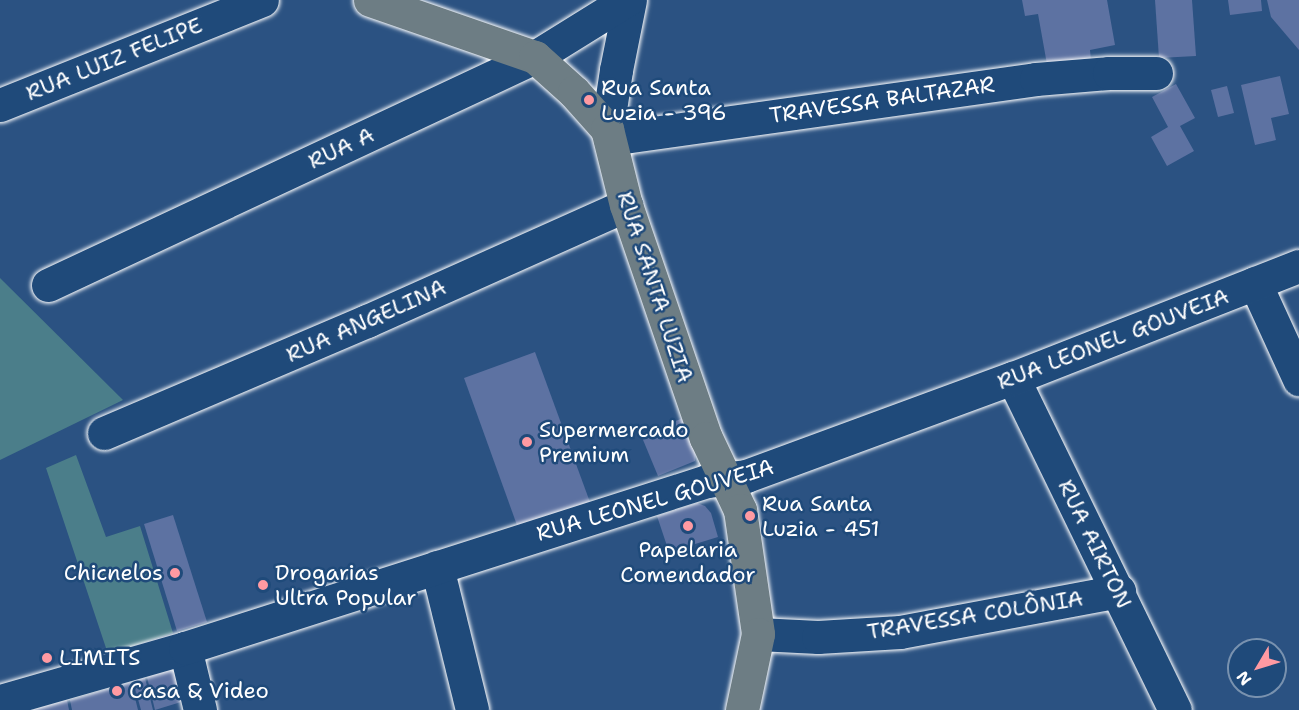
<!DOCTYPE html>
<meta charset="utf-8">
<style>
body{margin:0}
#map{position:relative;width:1299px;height:710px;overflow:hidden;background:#2b5282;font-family:"Shantell Sans",sans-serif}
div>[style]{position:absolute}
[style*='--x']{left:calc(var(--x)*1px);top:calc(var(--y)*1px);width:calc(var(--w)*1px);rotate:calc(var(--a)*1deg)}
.green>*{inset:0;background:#4b7e8a}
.building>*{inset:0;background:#5d72a2}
.roads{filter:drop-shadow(0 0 2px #fff) drop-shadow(0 0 2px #fff)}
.minor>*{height:33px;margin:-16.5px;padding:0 16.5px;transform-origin:16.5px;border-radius:16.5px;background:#1f4a7a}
.major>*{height:33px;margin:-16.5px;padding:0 16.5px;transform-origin:16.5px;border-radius:16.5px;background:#6d7d84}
.dots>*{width:16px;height:16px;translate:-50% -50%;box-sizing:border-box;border:3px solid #1f4a7a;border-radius:50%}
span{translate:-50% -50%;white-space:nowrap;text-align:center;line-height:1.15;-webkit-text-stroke:5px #1f4a7a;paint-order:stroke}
.street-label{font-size:22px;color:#fff}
.poi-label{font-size:22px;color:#fff}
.left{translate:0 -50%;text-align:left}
.right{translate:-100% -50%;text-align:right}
.north{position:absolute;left:1227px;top:638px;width:60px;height:60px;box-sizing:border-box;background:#1f4a7a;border:2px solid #7992af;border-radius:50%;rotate:232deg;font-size:16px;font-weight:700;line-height:24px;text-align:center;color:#fff}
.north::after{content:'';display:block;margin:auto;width:21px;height:27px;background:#ff9aa2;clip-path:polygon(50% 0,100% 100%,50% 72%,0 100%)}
</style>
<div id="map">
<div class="green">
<i style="clip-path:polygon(0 278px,123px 400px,0 460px)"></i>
<i style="clip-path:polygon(76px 455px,106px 537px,140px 526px,173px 633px,108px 654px,46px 468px)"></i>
</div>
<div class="building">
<i style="clip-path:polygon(1022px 0,1107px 0,1115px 45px,1090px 50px,1091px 60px,1048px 70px,1038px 14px,1025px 16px)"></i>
<i style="clip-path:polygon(1155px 0,1192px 0,1196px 56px,1159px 58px)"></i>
<i style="clip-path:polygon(1228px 0,1261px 0,1262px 11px,1230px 15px)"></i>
<i style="clip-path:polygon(1267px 0,1299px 0,1299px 50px,1271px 17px)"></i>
<i style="clip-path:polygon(1280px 76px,1289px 114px,1271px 118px,1276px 140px,1255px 145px,1241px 85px)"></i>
<i style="clip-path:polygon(1176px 84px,1195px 118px,1180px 126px,1194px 151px,1167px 166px,1151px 137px,1168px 127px,1152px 97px)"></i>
<i style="clip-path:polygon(1227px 86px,1234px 113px,1218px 117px,1211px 90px)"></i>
<i style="clip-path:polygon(535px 352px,591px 505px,518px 528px,464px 378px)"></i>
<i style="clip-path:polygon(688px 416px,697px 438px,695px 461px,658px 476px,641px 435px)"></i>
<i style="clip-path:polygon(697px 503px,705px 506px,711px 513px,718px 537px,669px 552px,657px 516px)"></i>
<i style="clip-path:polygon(173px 515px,207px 622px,177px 631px,144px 524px)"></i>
<i style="clip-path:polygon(174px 669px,181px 702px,155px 710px,147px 677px)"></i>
<i style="clip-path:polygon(145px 678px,153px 710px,141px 710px,133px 681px)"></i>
<i style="clip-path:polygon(131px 682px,138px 710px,72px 710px,70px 700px)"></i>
<i style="clip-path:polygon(67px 700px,69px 710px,34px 710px,34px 709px)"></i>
</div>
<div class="roads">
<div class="minor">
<i style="--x:0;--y:105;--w:282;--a:-21.8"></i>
<i style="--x:607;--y:129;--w:60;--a:-81.3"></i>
<i style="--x:616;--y:70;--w:71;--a:-78.7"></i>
<i style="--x:610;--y:139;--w:430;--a:-8"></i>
<i style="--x:1036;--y:79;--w:73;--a:-4.7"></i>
<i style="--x:1109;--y:73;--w:47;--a:0"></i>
<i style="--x:1255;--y:283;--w:106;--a:65.4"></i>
<i style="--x:48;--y:285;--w:538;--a:-25.09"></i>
<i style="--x:535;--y:57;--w:108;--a:-31.8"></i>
<i style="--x:1013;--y:378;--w:369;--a:64"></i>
<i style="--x:104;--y:433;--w:286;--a:-23.1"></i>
<i style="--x:367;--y:321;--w:284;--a:-24.1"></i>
<i style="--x:437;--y:567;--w:147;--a:76.2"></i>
<i style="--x:758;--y:634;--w:60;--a:2.9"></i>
<i style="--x:818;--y:637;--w:82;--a:-3.5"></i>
<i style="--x:900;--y:632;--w:223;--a:-10.6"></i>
<i style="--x:185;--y:648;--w:64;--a:76.4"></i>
<i style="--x:0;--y:701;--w:192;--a:-16"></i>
<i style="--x:185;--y:648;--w:548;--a:-17.74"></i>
<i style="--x:707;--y:481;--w:39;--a:-7"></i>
<i style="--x:746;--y:476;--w:284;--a:-20.2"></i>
<i style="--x:1013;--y:378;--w:307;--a:-21.4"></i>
</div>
<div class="major">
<i style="--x:370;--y:0;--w:175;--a:19.1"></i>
<i style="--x:535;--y:57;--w:52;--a:41.9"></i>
<i style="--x:574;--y:92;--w:50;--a:48.3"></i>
<i style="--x:607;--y:129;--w:78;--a:76"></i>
<i style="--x:626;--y:205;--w:246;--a:71.1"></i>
<i style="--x:706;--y:438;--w:80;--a:64.7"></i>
<i style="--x:740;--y:510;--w:125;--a:81.7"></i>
<i style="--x:758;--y:634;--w:78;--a:101.9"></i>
</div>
</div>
<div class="dots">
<i style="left:589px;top:100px;background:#ff9aa2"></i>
<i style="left:527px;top:442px;background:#ff9aa2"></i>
<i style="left:750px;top:516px;background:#ff9aa2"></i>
<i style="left:688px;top:526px;background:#ff9aa2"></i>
<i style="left:175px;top:573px;background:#ff9aa2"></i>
<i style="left:263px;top:585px;background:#ff9aa2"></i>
<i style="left:47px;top:658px;background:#ff9aa2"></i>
<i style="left:117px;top:691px;background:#ff9aa2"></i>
</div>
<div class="street-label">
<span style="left:114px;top:59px;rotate:-22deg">RUA LUIZ FELIPE</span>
<span style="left:882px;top:100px;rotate:-8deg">TRAVESSA BALTAZAR</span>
<span style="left:341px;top:148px;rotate:-25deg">RUA A</span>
<span style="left:655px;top:287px;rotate:72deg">RUA SANTA LUZIA</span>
<span style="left:366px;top:321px;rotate:-24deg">RUA ANGELINA</span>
<span style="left:1113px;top:339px;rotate:-21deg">RUA LEONEL GOUVEIA</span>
<span style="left:655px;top:500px;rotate:-16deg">RUA LEONEL GOUVEIA</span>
<span style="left:1095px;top:544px;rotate:64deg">RUA AIRTON</span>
<span style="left:975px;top:615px;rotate:-9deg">TRAVESSA COLÔNIA</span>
</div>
<div class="poi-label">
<span class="left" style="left:601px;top:100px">Rua Santa<br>Luzia - 396</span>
<span class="left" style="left:539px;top:442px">Supermercado<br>Premium</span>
<span class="left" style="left:762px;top:516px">Rua Santa<br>Luzia - 451</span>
<span style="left:688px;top:562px">Papelaria<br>Comendador</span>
<span class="left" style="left:275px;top:585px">Drogarias<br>Ultra Popular</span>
<span class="right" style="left:163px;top:573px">Chicnelos</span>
<span class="left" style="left:59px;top:658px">LIMITS</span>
<span class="left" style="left:129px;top:691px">Casa &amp; Video</span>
</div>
<div class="north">N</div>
</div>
